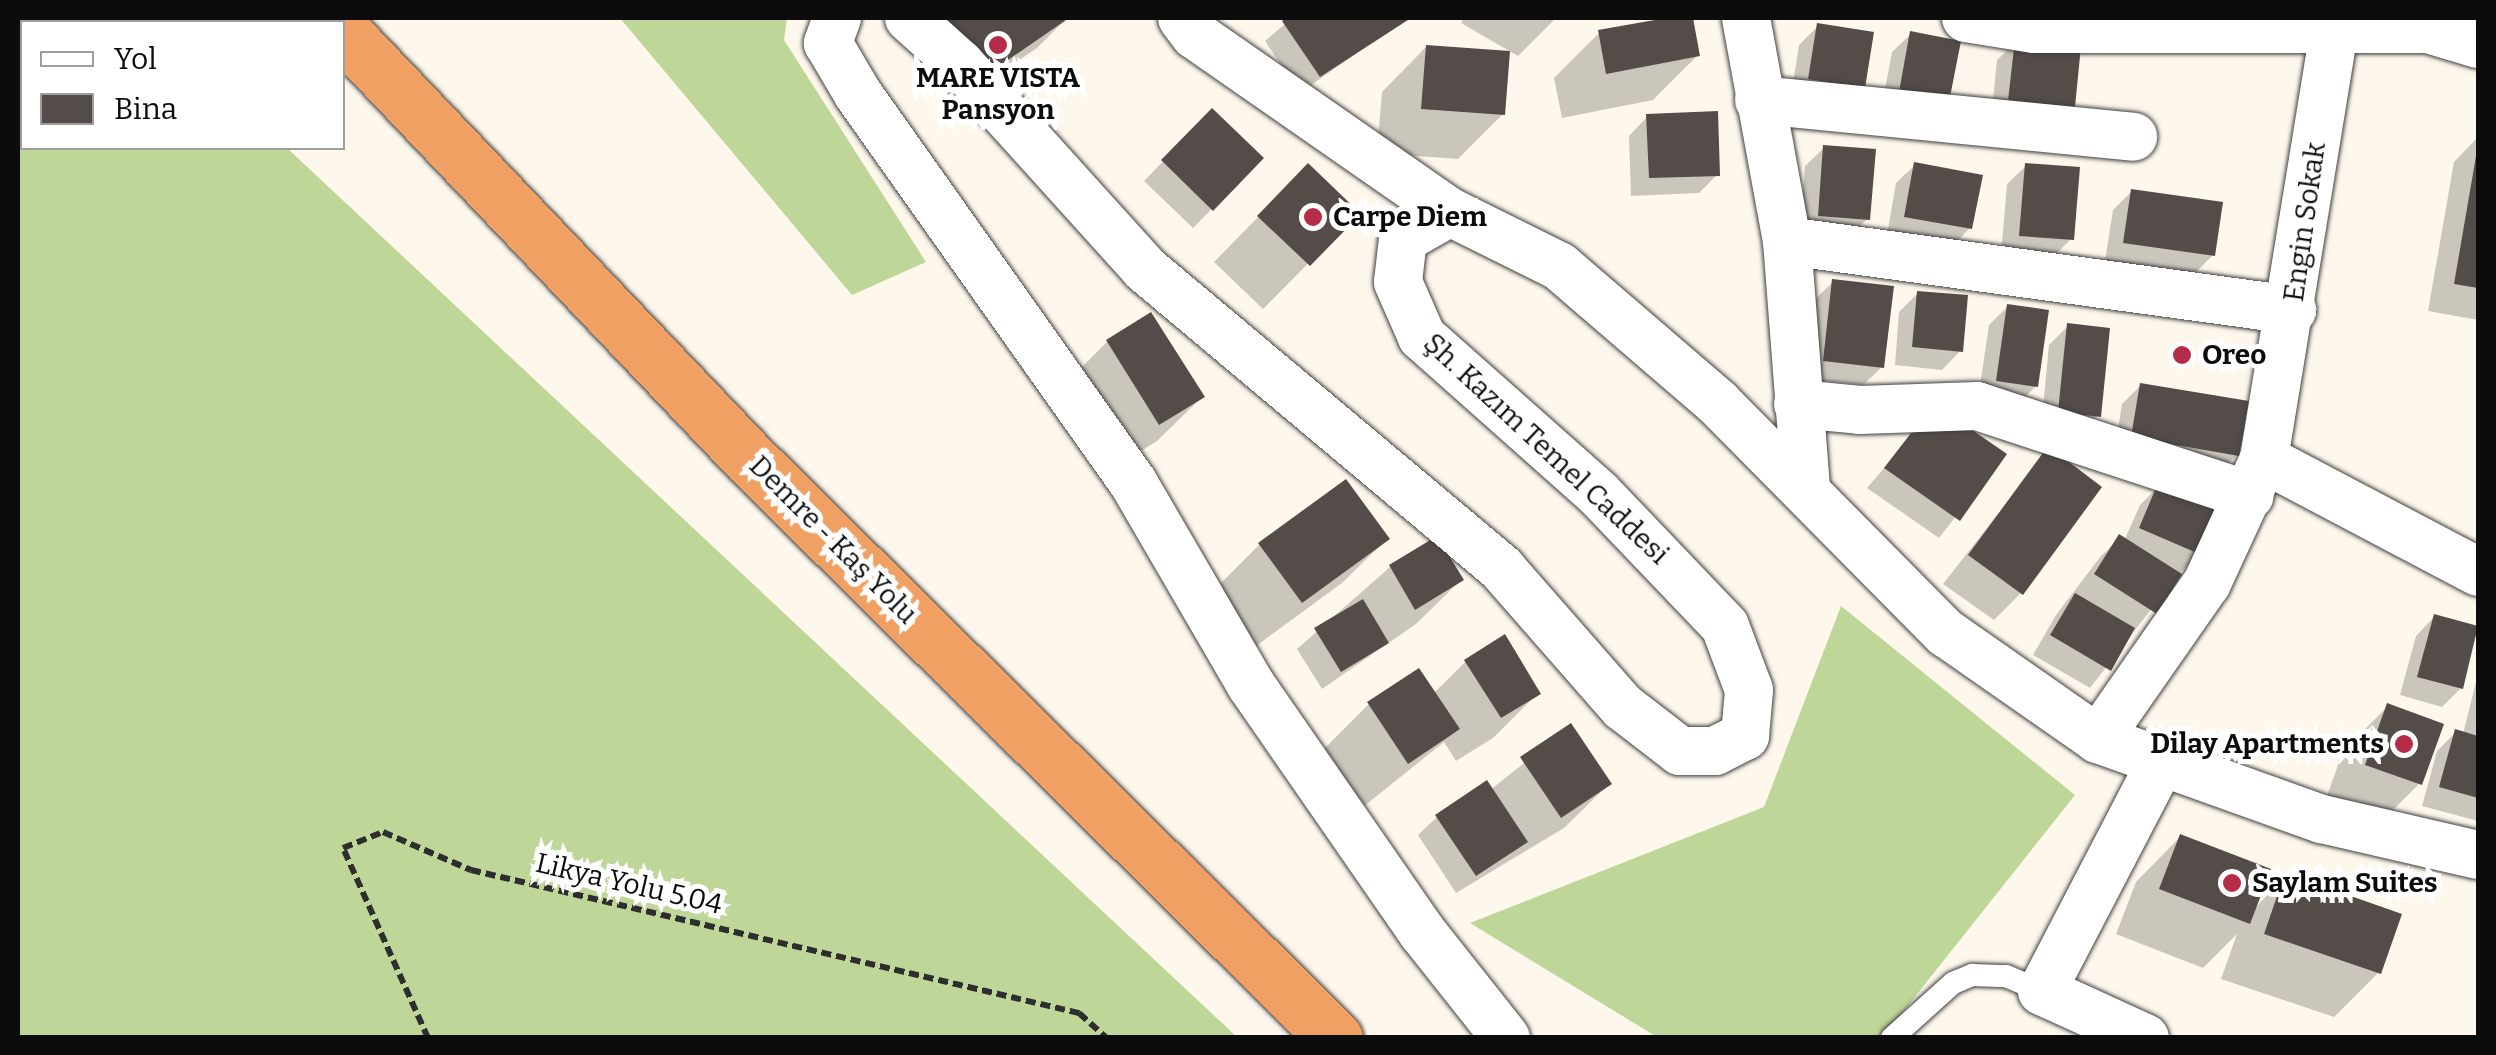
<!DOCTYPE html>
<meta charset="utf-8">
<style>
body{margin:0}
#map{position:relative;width:2496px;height:1055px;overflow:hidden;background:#fef8ec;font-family:Bitter,serif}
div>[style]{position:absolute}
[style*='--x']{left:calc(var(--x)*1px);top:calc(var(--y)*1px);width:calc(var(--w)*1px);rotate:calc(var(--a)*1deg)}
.forest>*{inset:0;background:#bed698}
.shadow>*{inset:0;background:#0003}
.building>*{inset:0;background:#544c49}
.path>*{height:6px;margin-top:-3px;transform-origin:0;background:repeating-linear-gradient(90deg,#2e2e2e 0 10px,transparent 0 15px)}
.roads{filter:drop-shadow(0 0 2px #3f3f3f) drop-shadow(0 0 2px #3f3f3f)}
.service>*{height:22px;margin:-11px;padding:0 11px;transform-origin:11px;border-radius:11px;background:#fff}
.minor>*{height:48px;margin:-24px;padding:0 24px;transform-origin:24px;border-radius:24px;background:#fff}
.trunk>*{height:55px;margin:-27.5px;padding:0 27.5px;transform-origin:27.5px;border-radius:27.5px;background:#f0a062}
.dots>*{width:28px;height:28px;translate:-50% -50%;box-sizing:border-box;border:5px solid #fff;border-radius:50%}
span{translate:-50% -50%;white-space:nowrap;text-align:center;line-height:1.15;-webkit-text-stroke:10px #fff;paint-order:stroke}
.poi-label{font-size:28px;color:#0c0c0c;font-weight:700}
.left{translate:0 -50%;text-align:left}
.right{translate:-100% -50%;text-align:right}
.street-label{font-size:28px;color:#0c0c0c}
.frame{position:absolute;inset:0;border:20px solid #0c0c0c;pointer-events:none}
.legend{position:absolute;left:20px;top:20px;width:325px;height:130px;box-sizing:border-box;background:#fff;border:2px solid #9e9e9e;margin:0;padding:12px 18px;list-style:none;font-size:30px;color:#0c0c0c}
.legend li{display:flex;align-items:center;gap:20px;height:50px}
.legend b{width:50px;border:2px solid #9e9e9e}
</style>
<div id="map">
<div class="forest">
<i style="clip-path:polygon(18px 18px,154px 22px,22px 22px,22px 148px,287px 148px,1237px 1037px,18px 1037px)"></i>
<i style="clip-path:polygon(620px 18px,787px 18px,784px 40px,926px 262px,852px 295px)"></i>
<i style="clip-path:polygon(1841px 606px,2075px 795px,1883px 1037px,1657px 1037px,1470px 923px,1764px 807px)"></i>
</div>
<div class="shadow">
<i style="clip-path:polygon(903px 18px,1067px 18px,1037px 48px,953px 105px,892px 29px)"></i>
<i style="clip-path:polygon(1292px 18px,1406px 18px,1300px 93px,1265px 41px)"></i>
<i style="clip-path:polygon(1464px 18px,1556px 18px,1518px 56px,1461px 23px)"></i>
<i style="clip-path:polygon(1690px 18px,1698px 55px,1653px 100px,1562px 118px,1554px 78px,1599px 33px)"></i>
<i style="clip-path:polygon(1818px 26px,1863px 87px,1791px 97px,1799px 45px)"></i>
<i style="clip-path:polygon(1911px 34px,1928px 120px,1881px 111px,1892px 52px)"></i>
<i style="clip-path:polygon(2016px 42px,2072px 106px,2053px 125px,1991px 119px,1997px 60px)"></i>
<i style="clip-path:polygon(1426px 47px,1503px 114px,1458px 159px,1377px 153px,1382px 92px)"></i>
<i style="clip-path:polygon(1212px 111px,1261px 159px,1193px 228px,1144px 181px)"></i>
<i style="clip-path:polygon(1647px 117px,1717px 175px,1699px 193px,1631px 196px,1629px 136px)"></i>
<i style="clip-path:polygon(2478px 137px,2478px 320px,2428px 311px,2454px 162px)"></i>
<i style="clip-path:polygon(1824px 148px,1868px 218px,1849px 237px,1800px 233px,1805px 166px)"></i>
<i style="clip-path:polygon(1915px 165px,1970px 228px,1951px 247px,1887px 235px,1896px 183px)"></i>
<i style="clip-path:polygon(2026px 166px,2071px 239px,2052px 258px,2001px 254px,2007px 184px)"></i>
<i style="clip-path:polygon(2132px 191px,2213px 255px,2194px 274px,2105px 261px,2113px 210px)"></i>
<i style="clip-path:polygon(1264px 211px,1357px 214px,1263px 309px,1214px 262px)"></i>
<i style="clip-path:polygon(1833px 282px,1882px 367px,1863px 385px,1805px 379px,1814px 300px)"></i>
<i style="clip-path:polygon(1918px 293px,1960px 351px,1942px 370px,1895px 365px,1899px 312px)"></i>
<i style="clip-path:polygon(2008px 306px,2036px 386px,2017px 405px,1978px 399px,1989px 325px)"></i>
<i style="clip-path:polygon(1151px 316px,1202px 397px,1157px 441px,1114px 468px,1062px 387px,1107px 342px)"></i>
<i style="clip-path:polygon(2068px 326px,2098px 415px,2079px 434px,2041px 430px,2049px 345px)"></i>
<i style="clip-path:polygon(2141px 385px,2237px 455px,2218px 473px,2114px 455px,2122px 404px)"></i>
<i style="clip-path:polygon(1912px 435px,2004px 455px,1939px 538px,1867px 488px)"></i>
<i style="clip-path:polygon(2048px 450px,2021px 593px,1994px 620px,1943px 584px)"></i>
<i style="clip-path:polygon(2159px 486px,2202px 555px,2180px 572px,2090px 688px,2033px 655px,2056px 615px,2101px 556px,2120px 538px,2124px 541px,2140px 505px)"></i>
<i style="clip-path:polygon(1387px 539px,1342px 583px,1256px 646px,1215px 589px,1260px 544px)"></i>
<i style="clip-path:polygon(1436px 539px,1461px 580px,1416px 624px,1322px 689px,1297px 649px,1390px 567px)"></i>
<i style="clip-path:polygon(2434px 617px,2478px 628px,2461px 688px,2442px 707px,2400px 695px,2416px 636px)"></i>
<i style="clip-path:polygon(1466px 661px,1538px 693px,1493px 738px,1456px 761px,1444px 742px,1363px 807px,1324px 749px,1369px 704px,1433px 694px)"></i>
<i style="clip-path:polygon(2478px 674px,2478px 821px,2422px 806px,2437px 751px,2456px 732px,2463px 734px)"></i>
<i style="clip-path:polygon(2388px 706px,2419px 784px,2374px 829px,2322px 810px,2343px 751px)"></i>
<i style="clip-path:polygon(1571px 726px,1609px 784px,1564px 828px,1456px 893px,1418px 835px,1437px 817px,1490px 790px)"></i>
<i style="clip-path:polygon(2180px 837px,2253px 910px,2286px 876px,2379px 972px,2334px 1017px,2221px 979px,2237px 934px,2203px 968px,2116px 934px,2136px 882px)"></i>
</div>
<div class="building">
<i style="clip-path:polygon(945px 18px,1069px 18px,989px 73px)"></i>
<i style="clip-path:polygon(1287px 18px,1411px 18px,1320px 77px,1282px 21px)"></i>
<i style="clip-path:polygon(1666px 18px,1693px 18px,1700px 56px,1606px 74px,1598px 30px)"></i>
<i style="clip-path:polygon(1817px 23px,1874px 32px,1865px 88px,1808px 79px)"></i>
<i style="clip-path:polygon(1910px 31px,1961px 41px,1949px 102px,1899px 92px)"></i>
<i style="clip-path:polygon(2015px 39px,2081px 46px,2075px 107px,2008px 101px)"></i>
<i style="clip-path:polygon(1426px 45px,1510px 51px,1505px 115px,1421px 109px)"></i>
<i style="clip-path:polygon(1212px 108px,1264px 158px,1213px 211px,1161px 160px)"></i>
<i style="clip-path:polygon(1718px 111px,1720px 176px,1649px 178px,1646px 114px)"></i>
<i style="clip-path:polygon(1823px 145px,1876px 149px,1870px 220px,1818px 216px)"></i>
<i style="clip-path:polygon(2476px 156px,2478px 156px,2478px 288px,2454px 284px)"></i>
<i style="clip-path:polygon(1914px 162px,1983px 175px,1972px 229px,1904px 217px)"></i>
<i style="clip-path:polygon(1308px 163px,1361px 214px,1310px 266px,1257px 216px)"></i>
<i style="clip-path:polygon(2025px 163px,2080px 167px,2074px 240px,2019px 236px)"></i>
<i style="clip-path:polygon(2131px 189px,2223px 202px,2215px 256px,2123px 243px)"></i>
<i style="clip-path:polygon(1832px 279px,1894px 286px,1884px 368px,1823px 361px)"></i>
<i style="clip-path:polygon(1917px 291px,1968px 295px,1963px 352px,1912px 347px)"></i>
<i style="clip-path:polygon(2007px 304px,2049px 310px,2038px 387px,1996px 381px)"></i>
<i style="clip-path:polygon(1151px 312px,1205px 397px,1159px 425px,1106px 340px)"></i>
<i style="clip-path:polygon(2067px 323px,2110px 328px,2101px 417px,2058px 412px)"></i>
<i style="clip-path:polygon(2140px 383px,2249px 401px,2239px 456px,2131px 437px)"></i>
<i style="clip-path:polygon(1965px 425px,2007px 454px,1960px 521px,1884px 468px,1911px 433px)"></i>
<i style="clip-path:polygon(2048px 446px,2102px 487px,2023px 595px,1968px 555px)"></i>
<i style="clip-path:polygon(1346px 479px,1390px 539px,1302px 603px,1258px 543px)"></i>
<i style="clip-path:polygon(2158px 483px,2223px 511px,2204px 556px,2139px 528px)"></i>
<i style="clip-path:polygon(2119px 534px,2182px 574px,2157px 614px,2094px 574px)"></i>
<i style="clip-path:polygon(1437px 536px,1464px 580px,1415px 610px,1389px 565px)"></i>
<i style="clip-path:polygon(2075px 593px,2135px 628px,2111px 671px,2050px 635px)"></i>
<i style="clip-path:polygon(1363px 599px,1389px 643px,1341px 672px,1314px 628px)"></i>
<i style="clip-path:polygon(2434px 614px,2478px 626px,2463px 689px,2417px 677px)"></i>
<i style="clip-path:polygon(1505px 634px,1541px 694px,1501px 718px,1464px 660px)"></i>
<i style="clip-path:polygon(1419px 668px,1460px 729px,1408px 764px,1367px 702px)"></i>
<i style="clip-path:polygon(2387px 703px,2444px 724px,2422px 785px,2365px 765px)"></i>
<i style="clip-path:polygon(1571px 723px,1612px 784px,1561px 818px,1520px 757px)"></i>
<i style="clip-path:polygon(2455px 729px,2478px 736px,2478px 798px,2439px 787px)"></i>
<i style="clip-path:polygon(1487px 780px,1528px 842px,1476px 876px,1435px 815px)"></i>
<i style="clip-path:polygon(2180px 834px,2271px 869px,2250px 924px,2159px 889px)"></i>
<i style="clip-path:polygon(2285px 873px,2402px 914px,2381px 974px,2264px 934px)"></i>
</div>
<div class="path">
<i style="--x:428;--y:1038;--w:208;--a:-114.1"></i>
<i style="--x:343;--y:848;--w:43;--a:-21.8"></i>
<i style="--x:383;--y:832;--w:96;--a:23.4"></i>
<i style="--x:471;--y:870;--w:625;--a:13.24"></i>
<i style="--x:1079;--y:1013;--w:38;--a:42"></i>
</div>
<div class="roads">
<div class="service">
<i style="--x:1892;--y:1038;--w:82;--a:-42"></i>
<i style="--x:1953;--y:983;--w:21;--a:-23"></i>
<i style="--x:1972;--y:975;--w:34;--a:2"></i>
<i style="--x:2006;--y:976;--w:39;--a:23"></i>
</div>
<div class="minor">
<i style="--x:837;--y:18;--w:27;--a:110"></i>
<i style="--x:828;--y:43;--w:59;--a:59.5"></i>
<i style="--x:858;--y:94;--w:478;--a:54.7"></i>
<i style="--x:1134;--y:484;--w:233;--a:59.8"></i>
<i style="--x:1251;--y:685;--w:300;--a:55.3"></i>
<i style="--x:1422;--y:932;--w:135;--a:51.6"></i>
<i style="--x:909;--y:18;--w:69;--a:42"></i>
<i style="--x:960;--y:64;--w:276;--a:47.9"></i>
<i style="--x:1145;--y:269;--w:466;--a:40"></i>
<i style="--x:1502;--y:569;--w:184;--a:48.8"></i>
<i style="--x:1623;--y:707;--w:72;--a:37.7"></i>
<i style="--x:1680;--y:751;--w:35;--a:0"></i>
<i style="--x:1715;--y:751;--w:34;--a:-27"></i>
<i style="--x:1745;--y:736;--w:46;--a:-85"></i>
<i style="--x:1749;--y:690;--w:68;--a:-110.6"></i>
<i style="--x:1725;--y:626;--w:182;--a:-133.7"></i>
<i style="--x:1599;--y:494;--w:237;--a:-138.4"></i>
<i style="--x:1422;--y:337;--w:60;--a:-113.6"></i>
<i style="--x:1398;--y:282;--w:43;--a:-83.4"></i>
<i style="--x:1403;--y:239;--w:54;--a:-29.9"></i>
<i style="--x:1450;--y:212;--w:122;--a:26.4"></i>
<i style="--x:1559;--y:266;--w:210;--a:40.7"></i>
<i style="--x:1718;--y:403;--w:324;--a:45.3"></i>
<i style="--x:1946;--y:633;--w:185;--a:34.9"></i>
<i style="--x:2098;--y:739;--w:238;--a:19.7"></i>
<i style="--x:2322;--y:819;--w:160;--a:13"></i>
<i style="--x:1182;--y:18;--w:21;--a:53"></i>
<i style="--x:1195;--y:35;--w:310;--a:34.8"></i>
<i style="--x:1746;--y:18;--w:227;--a:79.6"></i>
<i style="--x:1787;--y:241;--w:249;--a:85.6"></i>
<i style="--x:1966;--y:18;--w:69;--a:9.2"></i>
<i style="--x:2034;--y:29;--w:394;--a:0"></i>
<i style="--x:2428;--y:29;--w:52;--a:16.7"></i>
<i style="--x:1759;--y:100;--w:376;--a:5.6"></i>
<i style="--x:1787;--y:241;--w:510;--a:7.78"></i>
<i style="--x:1798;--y:404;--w:62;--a:5.5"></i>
<i style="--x:1860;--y:410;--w:117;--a:-2"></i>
<i style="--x:1977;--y:406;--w:287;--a:18.2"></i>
<i style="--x:2264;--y:459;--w:242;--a:27.8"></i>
<i style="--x:2098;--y:739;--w:190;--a:-55.1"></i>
<i style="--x:2207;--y:583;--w:136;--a:-65.3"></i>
<i style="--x:2264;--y:459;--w:447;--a:-80.7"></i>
<i style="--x:2145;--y:1038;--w:113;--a:-155.5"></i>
<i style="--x:2042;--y:991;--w:254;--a:-62.5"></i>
</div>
<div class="trunk">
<i style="--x:342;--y:31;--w:588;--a:46.38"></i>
<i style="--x:748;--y:457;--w:826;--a:44.71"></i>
</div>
</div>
<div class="dots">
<i style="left:998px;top:45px;background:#b52c48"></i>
<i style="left:1313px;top:217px;background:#b52c48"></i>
<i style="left:2182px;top:355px;background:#b52c48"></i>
<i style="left:2404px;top:744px;background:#b52c48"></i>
<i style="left:2232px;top:883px;background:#b52c48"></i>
</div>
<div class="poi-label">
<span style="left:998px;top:94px">MARE VISTA<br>Pansyon</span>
<span class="left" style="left:1333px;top:217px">Carpe Diem</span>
<span class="left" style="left:2202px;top:355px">Oreo</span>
<span class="right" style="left:2384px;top:744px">Dilay Apartments</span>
<span class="left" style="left:2252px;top:883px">Saylam Suites</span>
</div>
<div class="street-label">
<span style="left:2305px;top:222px;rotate:-82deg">Engin Sokak</span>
<span style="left:1546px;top:449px;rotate:43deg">Şh. Kazım Temel Caddesi</span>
<span style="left:833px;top:540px;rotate:45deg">Demre - Kaş Yolu</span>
<span style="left:629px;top:884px;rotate:13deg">Likya Yolu 5.04</span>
</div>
<div class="frame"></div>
<ul class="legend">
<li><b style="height:12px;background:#fff"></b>Yol</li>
<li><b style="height:28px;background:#544c49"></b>Bina</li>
</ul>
</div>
